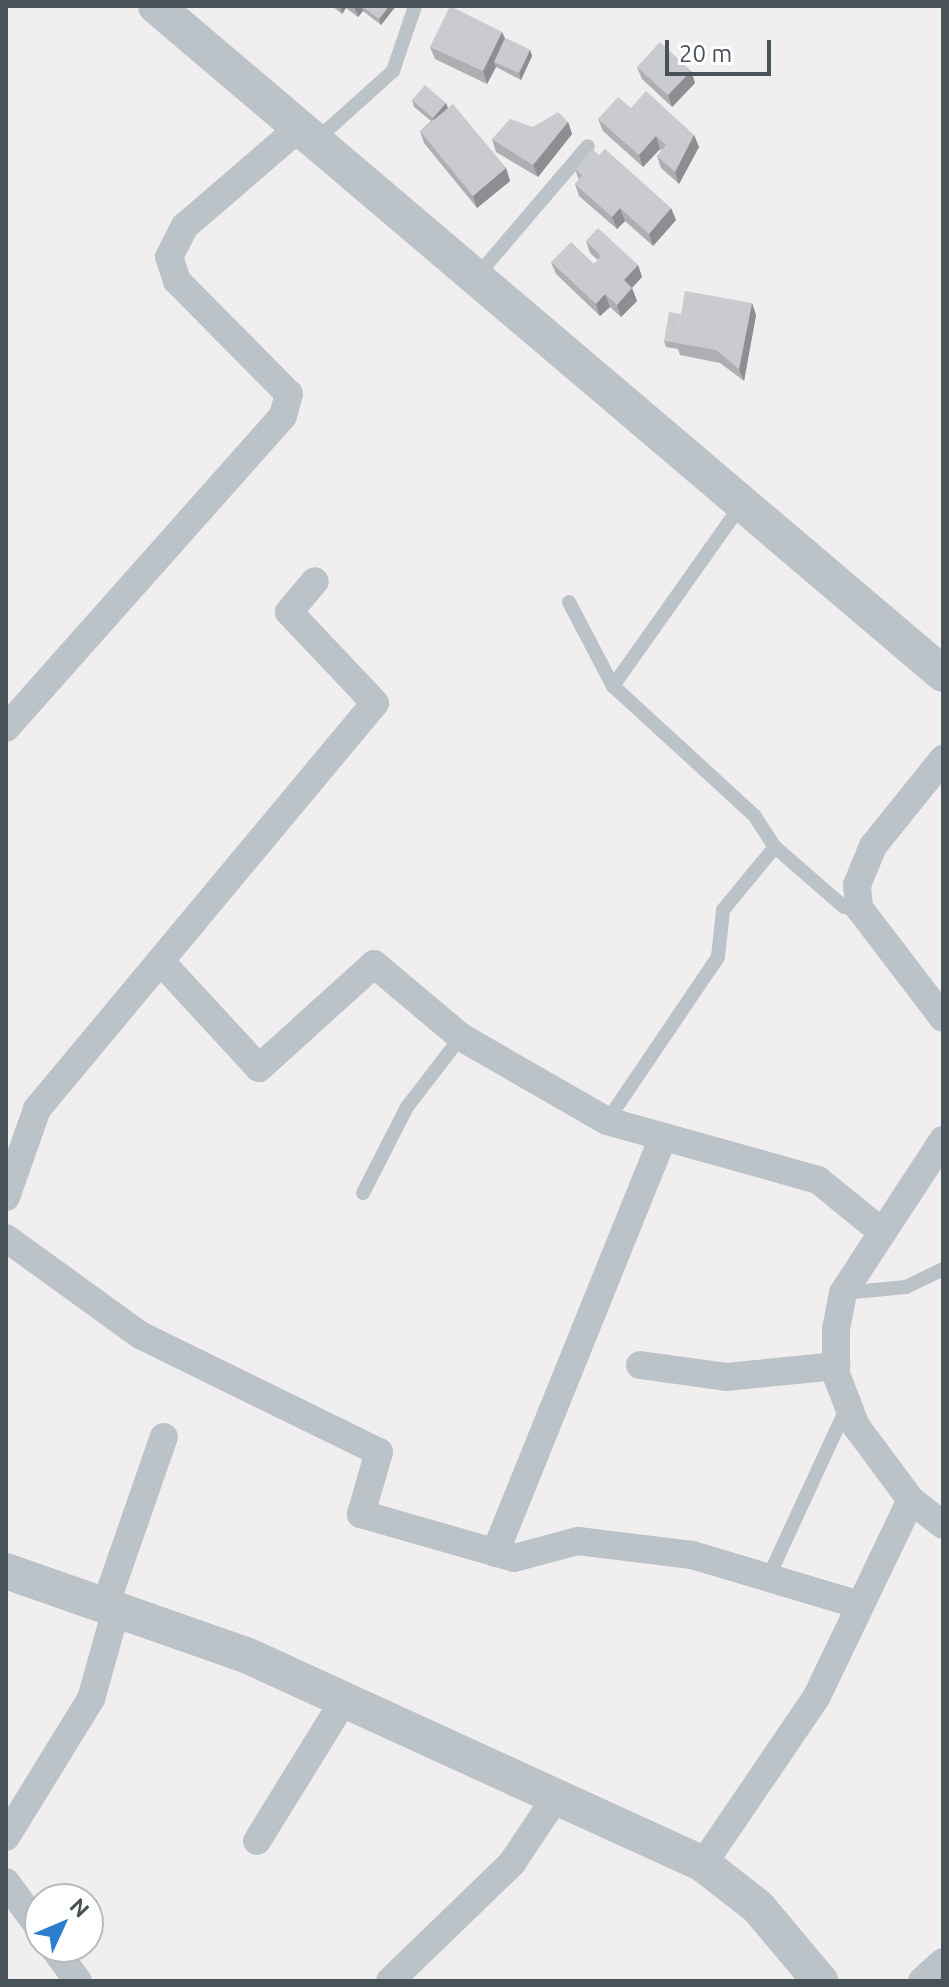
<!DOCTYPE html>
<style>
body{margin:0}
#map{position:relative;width:949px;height:1987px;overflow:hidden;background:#f0eeee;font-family:Ubuntu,sans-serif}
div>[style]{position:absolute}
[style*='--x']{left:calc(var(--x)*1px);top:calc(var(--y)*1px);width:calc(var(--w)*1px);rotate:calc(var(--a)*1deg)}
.service>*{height:14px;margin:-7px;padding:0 7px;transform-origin:7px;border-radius:7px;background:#bbc3c9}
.minor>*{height:28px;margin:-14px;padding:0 14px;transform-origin:14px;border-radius:14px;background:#bbc3c9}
.tertiary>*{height:36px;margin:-18px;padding:0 18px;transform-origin:18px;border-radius:18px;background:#bbc3c9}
.wall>*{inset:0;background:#adafb3}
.shaded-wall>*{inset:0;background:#8d8e92}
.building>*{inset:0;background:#c9cbd0}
span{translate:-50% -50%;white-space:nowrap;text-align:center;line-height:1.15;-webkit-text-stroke:8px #fff;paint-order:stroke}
.frame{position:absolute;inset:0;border:8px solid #485259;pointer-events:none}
.north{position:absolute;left:24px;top:1883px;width:80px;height:80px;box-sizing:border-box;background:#fff;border:2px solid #b6babd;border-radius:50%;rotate:46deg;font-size:22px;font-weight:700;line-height:32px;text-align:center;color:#485259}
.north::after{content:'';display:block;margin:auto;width:28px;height:36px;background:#2b7ecd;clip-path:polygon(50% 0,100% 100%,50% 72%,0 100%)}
.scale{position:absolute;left:665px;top:40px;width:106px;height:36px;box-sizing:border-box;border:4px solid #485259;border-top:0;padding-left:10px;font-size:24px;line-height:28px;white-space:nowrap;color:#485259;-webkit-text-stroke:6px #fff;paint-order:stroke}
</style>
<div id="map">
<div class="service">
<i style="--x:315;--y:141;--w:105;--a:-41.9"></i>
<i style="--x:393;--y:71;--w:69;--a:-71.3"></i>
<i style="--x:476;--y:277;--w:172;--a:-49.5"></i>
<i style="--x:569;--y:602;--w:95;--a:62.4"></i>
<i style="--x:613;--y:686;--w:191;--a:42.5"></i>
<i style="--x:754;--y:815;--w:38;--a:57"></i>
<i style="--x:775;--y:847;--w:91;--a:41"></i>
<i style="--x:844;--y:907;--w:15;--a:4"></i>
<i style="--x:613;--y:686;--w:223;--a:-54.7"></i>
<i style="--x:607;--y:1121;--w:198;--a:-55.9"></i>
<i style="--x:718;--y:957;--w:47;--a:-83.9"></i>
<i style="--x:723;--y:910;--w:82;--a:-50.5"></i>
<i style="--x:363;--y:1193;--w:97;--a:-62.9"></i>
<i style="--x:407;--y:1107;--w:88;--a:-52.4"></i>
<i style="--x:844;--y:1293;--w:62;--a:-5.5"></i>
<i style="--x:906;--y:1287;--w:41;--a:-25.9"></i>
<i style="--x:768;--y:1578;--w:191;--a:-65.2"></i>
</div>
<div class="minor">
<i style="--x:6;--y:728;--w:417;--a:-48.4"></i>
<i style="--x:283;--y:416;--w:23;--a:-75"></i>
<i style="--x:289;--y:394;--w:159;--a:-134.7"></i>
<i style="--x:177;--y:281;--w:25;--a:-108"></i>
<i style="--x:169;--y:257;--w:35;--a:-63"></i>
<i style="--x:185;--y:226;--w:150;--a:-40.7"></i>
<i style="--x:943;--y:759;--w:112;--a:128.8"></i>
<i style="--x:873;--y:846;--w:42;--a:112.3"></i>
<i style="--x:857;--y:885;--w:23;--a:85"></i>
<i style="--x:859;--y:908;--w:138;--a:52.6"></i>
<i style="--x:164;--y:965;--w:140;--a:47.3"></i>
<i style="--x:259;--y:1068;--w:155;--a:-42.1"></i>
<i style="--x:374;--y:964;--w:114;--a:40"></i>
<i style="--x:461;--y:1037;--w:168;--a:29.9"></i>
<i style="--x:607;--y:1121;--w:219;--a:15.6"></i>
<i style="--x:818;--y:1180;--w:82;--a:39.1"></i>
<i style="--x:943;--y:1140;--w:183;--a:123.2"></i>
<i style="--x:843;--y:1293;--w:36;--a:101"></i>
<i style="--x:836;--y:1328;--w:46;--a:90"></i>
<i style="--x:836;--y:1374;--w:56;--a:69"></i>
<i style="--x:856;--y:1426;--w:92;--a:53.4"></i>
<i style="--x:911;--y:1500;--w:41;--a:38"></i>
<i style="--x:6;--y:1197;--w:93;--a:-70.6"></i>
<i style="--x:37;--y:1109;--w:528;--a:-50.22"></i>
<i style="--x:375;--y:703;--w:125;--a:-133.4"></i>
<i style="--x:289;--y:612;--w:40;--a:-50"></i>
<i style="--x:6;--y:1238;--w:165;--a:35.9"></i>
<i style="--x:140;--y:1335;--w:266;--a:26.1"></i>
<i style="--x:379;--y:1452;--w:65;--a:106.2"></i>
<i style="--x:361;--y:1514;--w:159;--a:16"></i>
<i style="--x:514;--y:1558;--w:66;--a:-14.9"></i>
<i style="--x:578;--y:1541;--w:115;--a:7"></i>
<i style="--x:692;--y:1555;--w:175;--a:16.6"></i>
<i style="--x:640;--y:1365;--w:87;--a:7.9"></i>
<i style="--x:726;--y:1377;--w:111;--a:-5.7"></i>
<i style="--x:495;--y:1553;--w:445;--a:-68"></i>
<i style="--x:105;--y:1606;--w:179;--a:-70.8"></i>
<i style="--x:6;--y:1837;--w:162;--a:-58.4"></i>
<i style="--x:91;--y:1699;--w:92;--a:-74.3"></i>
<i style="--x:257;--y:1841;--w:166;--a:-58.3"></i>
<i style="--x:703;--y:1864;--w:203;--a:-55.8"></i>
<i style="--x:817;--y:1696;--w:217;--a:-64.4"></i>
<i style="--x:6;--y:1882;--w:58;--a:54.1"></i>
<i style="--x:53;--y:1947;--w:42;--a:53.7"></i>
<i style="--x:390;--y:1981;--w:170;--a:-44"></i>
<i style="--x:512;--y:1863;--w:83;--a:-56.3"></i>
<i style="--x:922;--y:1981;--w:28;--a:-42"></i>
</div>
<div class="tertiary">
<i style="--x:156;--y:6;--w:1032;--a:40.32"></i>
<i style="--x:6;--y:1571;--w:254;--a:19.3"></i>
<i style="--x:246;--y:1655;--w:503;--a:24.58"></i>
<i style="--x:703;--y:1864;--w:70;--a:38"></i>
<i style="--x:758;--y:1907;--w:97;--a:50"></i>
</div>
<div class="wall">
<i style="clip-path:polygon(332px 6px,396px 6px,381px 25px,363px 11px,358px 17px,346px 8px,342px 14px)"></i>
<i style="clip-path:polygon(502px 32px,505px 38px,530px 50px,532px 56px,521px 80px,496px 67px,487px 84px,435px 59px,430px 47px)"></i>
<i style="clip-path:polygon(637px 67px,691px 71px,695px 83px,672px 107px,642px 79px)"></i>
<i style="clip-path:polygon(412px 100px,446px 103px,448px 108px,506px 168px,510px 181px,477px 208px,424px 143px,420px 131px,431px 121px,414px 107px)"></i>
<i style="clip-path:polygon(631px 108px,694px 135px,699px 147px,679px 184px,661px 168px,657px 156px,662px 150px,660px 149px,643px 167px,603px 131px,598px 119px)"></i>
<i style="clip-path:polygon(568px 122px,572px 134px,538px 177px,496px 152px,492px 139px,533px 127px)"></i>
<i style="clip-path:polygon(575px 169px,676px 220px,653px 246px,625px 221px,617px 229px,579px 196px,575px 184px,579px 180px)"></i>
<i style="clip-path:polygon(586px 241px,638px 265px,642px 277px,632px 288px,637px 301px,621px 317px,610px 307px,600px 316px,556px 274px,551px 262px,594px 264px,598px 260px,590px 253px)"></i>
<i style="clip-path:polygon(752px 303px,756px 315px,744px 381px,720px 363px,680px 355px,678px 349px,666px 347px,664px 341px)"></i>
</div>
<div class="shaded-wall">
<i style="clip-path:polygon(340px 6px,345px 6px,346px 8px,342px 14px)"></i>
<i style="clip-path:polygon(354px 6px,361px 6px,363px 11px,358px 17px)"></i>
<i style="clip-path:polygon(389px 6px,396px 6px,381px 25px,379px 19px)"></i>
<i style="clip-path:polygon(502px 32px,507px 44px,494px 62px,496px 67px,487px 84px,483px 71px)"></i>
<i style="clip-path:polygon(530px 50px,532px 56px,521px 80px,519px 73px)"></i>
<i style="clip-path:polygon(691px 71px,695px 83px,672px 107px,668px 95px)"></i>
<i style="clip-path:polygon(446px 103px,448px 110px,435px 125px,433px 118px)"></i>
<i style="clip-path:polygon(568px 122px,572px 134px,538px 177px,533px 165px)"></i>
<i style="clip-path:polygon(694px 135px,699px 147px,679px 184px,675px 172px)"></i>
<i style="clip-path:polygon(656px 136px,660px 149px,643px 167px,639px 155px)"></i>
<i style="clip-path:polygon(506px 168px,510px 181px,477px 208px,473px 196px)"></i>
<i style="clip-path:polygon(620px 208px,625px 221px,617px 229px,612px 217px)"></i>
<i style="clip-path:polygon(671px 208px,676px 220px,653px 246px,649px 234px)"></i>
<i style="clip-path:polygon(638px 265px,642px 277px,628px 292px,624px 280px)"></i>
<i style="clip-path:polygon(632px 288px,637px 301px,621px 317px,617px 305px)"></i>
<i style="clip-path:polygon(605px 294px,610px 307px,600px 316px,596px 304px)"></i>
<i style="clip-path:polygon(752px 303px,756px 315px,744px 381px,739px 369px)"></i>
</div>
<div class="building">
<i style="clip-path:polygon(362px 6px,389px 6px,379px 19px)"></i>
<i style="clip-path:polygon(450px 6px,502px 32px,483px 71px,430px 47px)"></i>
<i style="clip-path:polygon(505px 38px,530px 50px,519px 73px,494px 62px)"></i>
<i style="clip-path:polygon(660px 42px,691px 71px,668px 95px,637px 67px)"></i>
<i style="clip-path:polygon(425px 85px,446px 103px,433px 118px,412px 100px)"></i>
<i style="clip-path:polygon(646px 91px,694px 135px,675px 172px,657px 156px,666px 145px,656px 136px,639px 155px,598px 119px,618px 97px,631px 108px)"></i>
<i style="clip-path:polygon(453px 104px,506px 168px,473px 196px,420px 131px)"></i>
<i style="clip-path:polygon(558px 112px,568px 122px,533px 165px,492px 139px,510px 119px,533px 127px)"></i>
<i style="clip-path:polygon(592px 149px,599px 155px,605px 149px,671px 208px,649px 234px,620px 208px,612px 217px,575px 184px,582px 175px,575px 169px)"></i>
<i style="clip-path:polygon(598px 228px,638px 265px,624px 280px,632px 288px,617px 305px,605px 294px,596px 304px,551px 262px,571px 242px,594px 264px,601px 256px,586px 241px)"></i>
<i style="clip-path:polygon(685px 291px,752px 303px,739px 369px,716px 350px,676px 343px)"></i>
<i style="clip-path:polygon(669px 312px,681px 314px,676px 343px,678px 343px,664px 341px)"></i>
</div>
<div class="frame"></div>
<div class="north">N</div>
<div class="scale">20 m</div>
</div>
